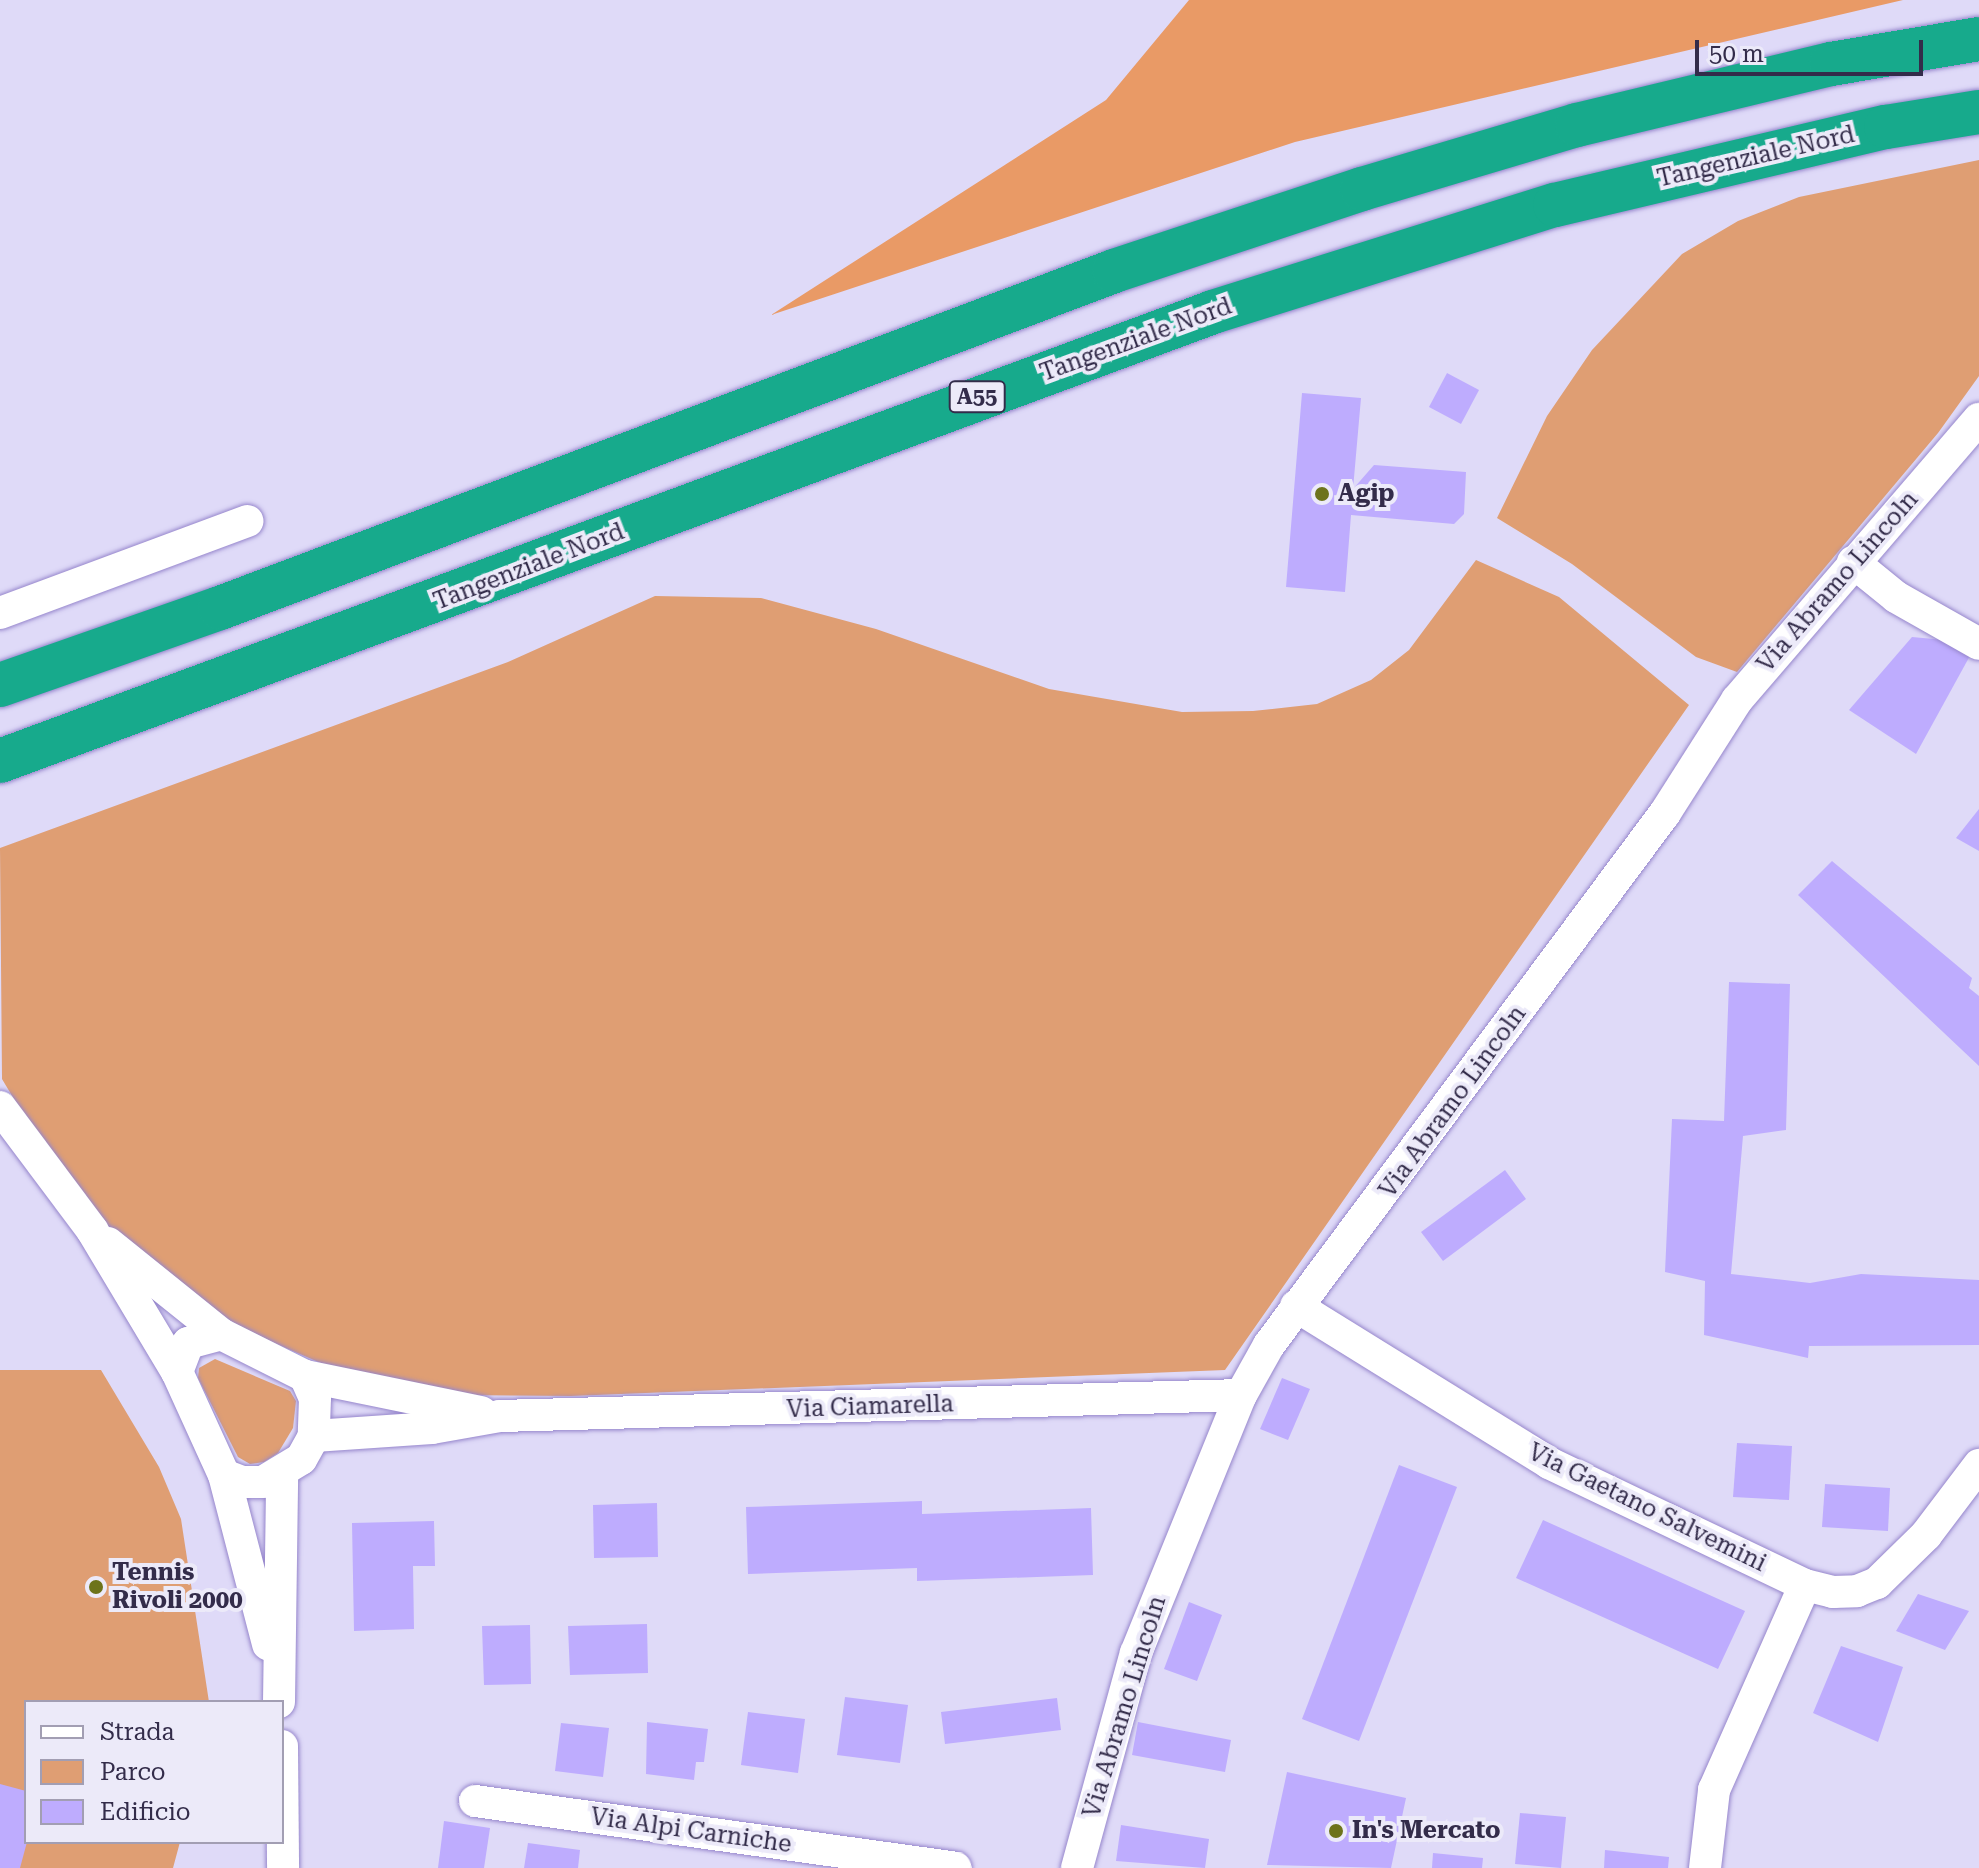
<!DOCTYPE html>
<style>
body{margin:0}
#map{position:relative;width:1979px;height:1868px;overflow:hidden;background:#dfdaf8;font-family:"Roboto Serif",serif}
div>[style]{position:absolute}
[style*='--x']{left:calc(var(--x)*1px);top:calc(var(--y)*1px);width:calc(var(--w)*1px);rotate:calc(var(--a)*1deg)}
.green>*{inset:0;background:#df9e73}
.forest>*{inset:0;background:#e99a66}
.building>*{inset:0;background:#beacfe}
.roads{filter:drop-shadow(0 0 2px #9686cc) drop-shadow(0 0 2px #9686cc)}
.street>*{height:32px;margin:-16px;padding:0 16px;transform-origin:16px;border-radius:16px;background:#fff}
.highway>*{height:44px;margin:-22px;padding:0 22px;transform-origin:22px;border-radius:22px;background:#17aa8c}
.dots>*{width:22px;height:22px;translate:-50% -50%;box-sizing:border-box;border:4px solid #eceaf9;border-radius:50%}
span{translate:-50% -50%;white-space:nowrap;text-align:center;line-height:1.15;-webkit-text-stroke:8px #eceaf9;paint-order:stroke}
.shield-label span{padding:2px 6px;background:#eceaf9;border:2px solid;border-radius:6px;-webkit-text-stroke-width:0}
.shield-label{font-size:22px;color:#332c4a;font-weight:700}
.street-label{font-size:24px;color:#332c4a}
.poi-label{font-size:24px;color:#332c4a;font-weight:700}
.left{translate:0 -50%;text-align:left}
.legend{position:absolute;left:24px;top:1700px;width:260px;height:144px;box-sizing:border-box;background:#eceaf9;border:2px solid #a29eb3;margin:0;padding:10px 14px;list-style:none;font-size:24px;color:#332c4a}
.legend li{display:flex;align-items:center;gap:16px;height:40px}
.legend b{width:40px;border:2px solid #a29eb3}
.scale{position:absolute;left:1695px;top:40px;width:228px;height:36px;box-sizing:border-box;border:4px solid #332c4a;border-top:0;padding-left:10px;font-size:24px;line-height:28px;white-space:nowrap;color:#332c4a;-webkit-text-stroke:6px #eceaf9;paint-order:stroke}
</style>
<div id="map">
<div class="green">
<i style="clip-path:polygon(1979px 160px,1979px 376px,1938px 433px,1737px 672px,1696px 657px,1572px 564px,1497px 518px,1547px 416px,1592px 350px,1682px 254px,1738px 221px,1799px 197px)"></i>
<i style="clip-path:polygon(1476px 560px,1559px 597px,1689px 705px,1225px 1370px,571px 1396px,458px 1395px,330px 1367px,244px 1330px,158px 1270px,103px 1222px,45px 1151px,2px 1079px,0 848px,508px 662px,655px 596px,761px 598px,876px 629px,1049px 689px,1182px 712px,1253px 711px,1317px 704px,1371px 680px,1409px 650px)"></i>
<i style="clip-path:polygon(215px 1359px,290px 1391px,296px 1401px,293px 1428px,278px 1453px,264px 1462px,250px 1464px,238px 1457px,198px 1378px,199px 1368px)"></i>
<i style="clip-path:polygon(0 1370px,101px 1370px,159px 1467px,181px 1519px,209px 1702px,26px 1702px,26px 1842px,180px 1842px,173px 1868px,0 1868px)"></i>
</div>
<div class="forest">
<i style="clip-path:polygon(1189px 0,1903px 0,1295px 142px,771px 315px,1106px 100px)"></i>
</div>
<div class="building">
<i style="clip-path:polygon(1447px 373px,1479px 390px,1461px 424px,1429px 407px)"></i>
<i style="clip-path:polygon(1302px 393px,1361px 398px,1353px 489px,1374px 465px,1466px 472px,1464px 514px,1454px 524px,1351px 515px,1345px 592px,1286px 587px)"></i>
<i style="clip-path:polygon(1912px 637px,1977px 643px,1916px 754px,1849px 710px)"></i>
<i style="clip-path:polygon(1979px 809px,1979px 851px,1956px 838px)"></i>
<i style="clip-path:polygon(1832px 861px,1972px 978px,1969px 988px,1979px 996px,1979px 1066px,1798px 895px)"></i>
<i style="clip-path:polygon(1729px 982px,1790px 984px,1786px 1130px,1743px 1136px,1731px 1274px,1810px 1283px,1861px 1274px,1979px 1280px,1979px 1345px,1809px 1346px,1808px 1358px,1704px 1335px,1705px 1281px,1665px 1272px,1672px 1119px,1724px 1121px)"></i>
<i style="clip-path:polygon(1505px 1170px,1526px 1199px,1443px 1261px,1421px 1232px)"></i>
<i style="clip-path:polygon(1282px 1378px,1310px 1389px,1288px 1440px,1260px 1429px)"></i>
<i style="clip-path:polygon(1737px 1443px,1792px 1446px,1789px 1500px,1733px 1497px)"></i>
<i style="clip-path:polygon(1399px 1465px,1457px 1487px,1359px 1741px,1302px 1719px)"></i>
<i style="clip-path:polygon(1825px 1484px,1890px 1488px,1888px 1531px,1822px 1527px)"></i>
<i style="clip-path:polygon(922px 1501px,922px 1514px,1091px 1508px,1093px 1575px,917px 1581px,917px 1568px,748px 1574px,746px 1507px)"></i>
<i style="clip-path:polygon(657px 1503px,658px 1557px,594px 1558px,593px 1505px)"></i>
<i style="clip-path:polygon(1543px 1520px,1745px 1611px,1718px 1669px,1516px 1578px)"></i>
<i style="clip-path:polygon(434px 1521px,435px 1566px,413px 1566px,414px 1629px,354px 1631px,352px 1523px)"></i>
<i style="clip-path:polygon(1918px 1594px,1969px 1611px,1945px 1650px,1896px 1631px)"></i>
<i style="clip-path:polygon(1189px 1602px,1222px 1615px,1197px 1681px,1164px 1669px)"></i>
<i style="clip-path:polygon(647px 1624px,648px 1673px,570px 1675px,568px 1626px)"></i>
<i style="clip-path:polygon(530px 1625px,531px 1684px,484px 1685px,482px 1626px)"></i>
<i style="clip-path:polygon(1841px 1646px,1903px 1667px,1878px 1742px,1813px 1713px)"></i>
<i style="clip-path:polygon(845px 1697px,908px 1705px,900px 1763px,837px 1755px)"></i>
<i style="clip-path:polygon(1057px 1698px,1061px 1730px,945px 1744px,941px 1712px)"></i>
<i style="clip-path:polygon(748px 1712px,805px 1719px,798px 1773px,741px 1765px)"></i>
<i style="clip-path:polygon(647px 1722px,708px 1729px,704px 1762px,696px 1762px,694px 1780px,646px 1774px)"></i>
<i style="clip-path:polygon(1138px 1722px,1231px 1740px,1225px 1772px,1132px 1755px)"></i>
<i style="clip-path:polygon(561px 1723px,609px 1728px,603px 1777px,555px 1771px)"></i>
<i style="clip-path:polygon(1287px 1772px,1406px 1798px,1391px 1868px,1267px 1865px)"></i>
<i style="clip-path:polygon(0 1784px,26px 1791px,27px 1842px,20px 1868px,0 1868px)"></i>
<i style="clip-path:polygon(1520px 1813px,1566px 1817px,1561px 1868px,1515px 1864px)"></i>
<i style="clip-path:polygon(444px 1821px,490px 1828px,484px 1868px,438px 1868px)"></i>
<i style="clip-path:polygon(1121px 1825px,1209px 1839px,1205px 1868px,1116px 1861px)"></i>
<i style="clip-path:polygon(528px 1843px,580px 1850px,578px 1868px,524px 1868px)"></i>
<i style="clip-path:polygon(1605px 1850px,1669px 1857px,1668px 1868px,1604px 1868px)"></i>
<i style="clip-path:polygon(1433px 1853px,1483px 1858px,1482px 1868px,1432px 1868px)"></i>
</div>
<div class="roads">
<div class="street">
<i style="--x:1853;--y:562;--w:55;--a:39.1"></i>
<i style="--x:1896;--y:597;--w:95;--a:29.5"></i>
<i style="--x:0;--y:613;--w:264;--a:-20.4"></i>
<i style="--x:0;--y:1107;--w:154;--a:53.2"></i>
<i style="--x:92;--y:1230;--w:165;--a:59.1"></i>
<i style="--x:108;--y:1243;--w:145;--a:38.8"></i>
<i style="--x:1296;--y:1306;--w:298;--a:31.8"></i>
<i style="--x:1549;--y:1463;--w:284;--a:25.5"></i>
<i style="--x:1805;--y:1585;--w:29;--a:14"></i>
<i style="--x:1833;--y:1592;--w:24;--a:-2"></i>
<i style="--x:1857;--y:1591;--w:22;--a:-22"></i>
<i style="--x:1877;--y:1583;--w:69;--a:-44.4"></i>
<i style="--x:1926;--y:1535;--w:88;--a:-52.9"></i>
<i style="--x:221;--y:1334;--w:94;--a:26.6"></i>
<i style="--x:305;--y:1376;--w:24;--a:66"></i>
<i style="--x:315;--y:1398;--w:38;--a:92"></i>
<i style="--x:314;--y:1436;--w:26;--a:119"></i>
<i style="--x:301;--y:1459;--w:44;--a:148.8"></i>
<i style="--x:263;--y:1482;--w:21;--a:180"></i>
<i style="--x:242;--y:1482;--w:19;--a:-159"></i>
<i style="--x:224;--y:1475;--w:113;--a:-114.5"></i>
<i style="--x:177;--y:1372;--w:31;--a:-69"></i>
<i style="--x:188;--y:1343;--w:34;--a:-15"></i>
<i style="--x:305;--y:1376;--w:180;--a:11.6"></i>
<i style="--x:314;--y:1436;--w:118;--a:-3.9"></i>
<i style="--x:432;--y:1428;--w:69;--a:-10"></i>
<i style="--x:500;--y:1416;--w:741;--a:-1.62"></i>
<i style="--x:224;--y:1475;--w:175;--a:75.4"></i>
<i style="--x:279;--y:1702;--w:227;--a:-89.2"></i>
<i style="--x:282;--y:1746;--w:122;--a:89.5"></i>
<i style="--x:475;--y:1801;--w:485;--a:7.9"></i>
<i style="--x:1077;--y:1868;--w:223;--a:-74.7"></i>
<i style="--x:1136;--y:1653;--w:279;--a:-67.9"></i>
<i style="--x:1241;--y:1395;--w:57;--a:-60.8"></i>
<i style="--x:1269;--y:1345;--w:663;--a:-53.34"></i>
<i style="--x:1665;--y:813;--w:134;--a:-57.5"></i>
<i style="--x:1737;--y:700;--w:371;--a:-49.3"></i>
<i style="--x:1705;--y:1868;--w:79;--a:-83.4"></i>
<i style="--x:1714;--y:1790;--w:224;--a:-66.1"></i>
</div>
<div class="highway">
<i style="--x:0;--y:685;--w:233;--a:-19.3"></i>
<i style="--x:220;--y:608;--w:955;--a:-20.65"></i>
<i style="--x:1114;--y:271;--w:261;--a:-18.3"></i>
<i style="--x:1362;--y:189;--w:224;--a:-16.6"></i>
<i style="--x:1577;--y:125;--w:261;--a:-13.5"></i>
<i style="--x:1831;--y:64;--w:150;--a:-9.6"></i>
<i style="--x:0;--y:761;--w:1293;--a:-20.31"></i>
<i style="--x:1213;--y:312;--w:358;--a:-17.4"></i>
<i style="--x:1555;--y:205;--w:340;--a:-13.3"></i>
<i style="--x:1886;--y:127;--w:94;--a:-9.2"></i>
</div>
</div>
<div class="dots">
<i style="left:1322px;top:494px;background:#6d731b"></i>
<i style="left:96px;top:1587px;background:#6d731b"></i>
<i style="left:1336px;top:1831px;background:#6d731b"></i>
</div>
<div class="shield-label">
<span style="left:977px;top:397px">A55</span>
</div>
<div class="street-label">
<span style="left:1756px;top:157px;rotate:-13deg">Tangenziale Nord</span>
<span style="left:1136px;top:340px;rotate:-20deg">Tangenziale Nord</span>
<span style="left:529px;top:567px;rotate:-21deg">Tangenziale Nord</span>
<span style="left:1838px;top:582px;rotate:-49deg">Via Abramo Lincoln</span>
<span style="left:1453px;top:1102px;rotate:-54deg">Via Abramo Lincoln</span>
<span style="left:870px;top:1407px;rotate:-2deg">Via Ciamarella</span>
<span style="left:1647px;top:1508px;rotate:26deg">Via Gaetano Salvemini</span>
<span style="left:1125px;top:1707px;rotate:-73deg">Via Abramo Lincoln</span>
<span style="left:691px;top:1831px;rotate:8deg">Via Alpi Carniche</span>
</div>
<div class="poi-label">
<span class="left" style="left:1338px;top:494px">Agip</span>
<span class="left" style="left:112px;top:1587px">Tennis<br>Rivoli 2000</span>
<span class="left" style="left:1352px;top:1831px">In's Mercato</span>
</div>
<ul class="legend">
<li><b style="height:10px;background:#fff"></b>Strada</li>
<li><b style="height:22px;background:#df9e73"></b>Parco</li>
<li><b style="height:22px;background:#beacfe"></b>Edificio</li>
</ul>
<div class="scale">50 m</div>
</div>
